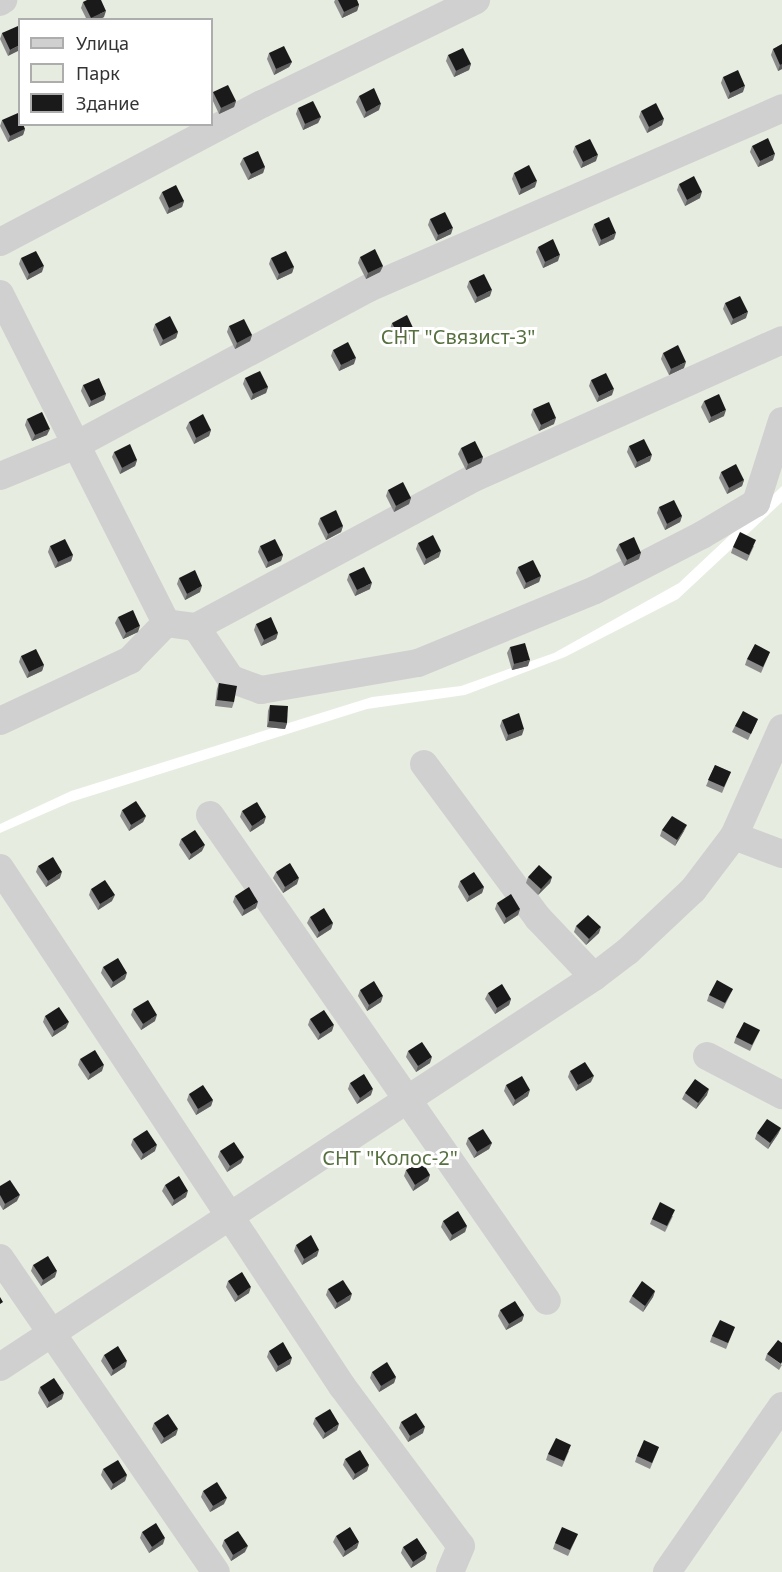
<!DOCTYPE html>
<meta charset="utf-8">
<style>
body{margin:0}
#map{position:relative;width:782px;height:1572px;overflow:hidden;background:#fff;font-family:"Noto Sans",sans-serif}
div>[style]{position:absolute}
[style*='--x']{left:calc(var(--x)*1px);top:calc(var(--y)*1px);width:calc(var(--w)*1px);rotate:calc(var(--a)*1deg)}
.green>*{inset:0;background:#e6ecdf}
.minor>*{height:28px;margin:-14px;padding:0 14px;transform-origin:14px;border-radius:14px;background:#d0d0d0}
.wall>*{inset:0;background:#8c8c8c}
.shaded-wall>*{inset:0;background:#5f5f5f}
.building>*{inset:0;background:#1a1a1a}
span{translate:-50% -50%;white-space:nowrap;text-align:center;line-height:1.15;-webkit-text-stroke:6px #fff;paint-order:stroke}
.park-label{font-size:20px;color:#56703f}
.legend{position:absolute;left:18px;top:18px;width:195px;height:108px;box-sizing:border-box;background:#fff;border:2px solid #adadad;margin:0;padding:8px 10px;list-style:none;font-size:18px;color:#333}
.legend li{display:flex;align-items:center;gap:12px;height:30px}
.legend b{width:30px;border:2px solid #adadad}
</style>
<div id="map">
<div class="green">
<i style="clip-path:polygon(evenodd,0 0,782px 0,782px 486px,679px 583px,554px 653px,461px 686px,372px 697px,71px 791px,0 824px,0 0,20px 20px,212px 20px,212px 124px,20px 124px,20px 20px)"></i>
<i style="clip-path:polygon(782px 502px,782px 1572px,0 1572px,0 833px,71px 802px,367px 709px,465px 695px,565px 657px,678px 599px)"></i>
</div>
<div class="minor">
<i style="--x:0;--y:2;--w:4;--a:-34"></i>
<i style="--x:0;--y:242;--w:296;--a:-27.8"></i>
<i style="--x:262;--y:104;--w:238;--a:-25.9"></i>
<i style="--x:0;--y:294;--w:369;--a:63.2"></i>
<i style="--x:166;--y:623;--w:30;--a:8"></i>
<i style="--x:196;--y:627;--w:63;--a:56.1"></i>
<i style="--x:231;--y:679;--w:32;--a:20"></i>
<i style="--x:261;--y:690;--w:159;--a:-9.8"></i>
<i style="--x:418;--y:663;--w:191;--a:-22.4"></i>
<i style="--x:595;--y:590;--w:120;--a:-27.2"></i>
<i style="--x:702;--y:535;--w:63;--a:-30.7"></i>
<i style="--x:756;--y:503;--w:86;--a:-72.4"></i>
<i style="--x:0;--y:476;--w:82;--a:-22.2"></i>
<i style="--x:76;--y:445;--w:332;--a:-28.2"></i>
<i style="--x:369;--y:288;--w:451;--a:-23.5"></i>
<i style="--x:196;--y:627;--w:318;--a:-28.2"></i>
<i style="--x:476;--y:477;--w:335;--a:-24.1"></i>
<i style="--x:0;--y:721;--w:144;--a:-25.1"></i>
<i style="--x:130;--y:660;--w:52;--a:-45.8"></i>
<i style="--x:424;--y:764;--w:192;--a:53.5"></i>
<i style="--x:538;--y:918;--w:81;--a:46.5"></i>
<i style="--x:210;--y:815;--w:591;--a:55.26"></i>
<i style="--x:734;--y:836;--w:51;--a:20.6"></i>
<i style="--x:0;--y:868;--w:621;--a:56.57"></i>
<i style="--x:342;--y:1386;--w:199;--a:53.4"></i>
<i style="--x:461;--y:1546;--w:28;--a:113"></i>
<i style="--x:707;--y:1056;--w:85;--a:27.5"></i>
<i style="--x:0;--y:1258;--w:381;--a:55.5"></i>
<i style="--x:0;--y:1367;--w:711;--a:-33.29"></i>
<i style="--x:594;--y:977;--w:43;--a:-37.4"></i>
<i style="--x:628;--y:951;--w:89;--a:-43.2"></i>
<i style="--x:693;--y:890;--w:68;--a:-52.8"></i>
<i style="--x:734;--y:836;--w:118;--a:-66"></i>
<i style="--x:667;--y:1572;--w:202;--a:-55.3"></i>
</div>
<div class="wall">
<i style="clip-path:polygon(335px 0,357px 0,359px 5px,357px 11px,342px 18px,334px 2px)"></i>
<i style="clip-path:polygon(83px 2px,104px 17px,98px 20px,87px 20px,81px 8px)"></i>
<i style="clip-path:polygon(20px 30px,8px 56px,0 39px,2px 33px)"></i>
<i style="clip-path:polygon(782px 44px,782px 69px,778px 71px,771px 55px,773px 49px)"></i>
<i style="clip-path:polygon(269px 53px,292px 62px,289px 67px,274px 75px,267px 59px)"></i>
<i style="clip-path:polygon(448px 55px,471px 64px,469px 70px,454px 77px,446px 61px)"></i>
<i style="clip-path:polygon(723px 77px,743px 92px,728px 99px,721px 83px)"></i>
<i style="clip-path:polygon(213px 92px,236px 101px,234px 107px,219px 114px,212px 99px)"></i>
<i style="clip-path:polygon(359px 96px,379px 110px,364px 118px,356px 102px)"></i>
<i style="clip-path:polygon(298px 108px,321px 117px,318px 123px,303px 130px,296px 114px)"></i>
<i style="clip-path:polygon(641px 111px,662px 125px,647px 133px,639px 117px)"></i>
<i style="clip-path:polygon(2px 120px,25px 129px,23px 135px,8px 142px,0 126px)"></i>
<i style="clip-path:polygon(575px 146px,596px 161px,581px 168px,573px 152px)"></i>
<i style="clip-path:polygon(752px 146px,773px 160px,758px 167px,750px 152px)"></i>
<i style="clip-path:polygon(243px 158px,265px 167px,263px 173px,248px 180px,240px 164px)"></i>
<i style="clip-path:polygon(514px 173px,535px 187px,519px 195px,512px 179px)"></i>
<i style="clip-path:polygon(679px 184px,700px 198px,685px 206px,677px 190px)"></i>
<i style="clip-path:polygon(162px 192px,184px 201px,182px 207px,167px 214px,159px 198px)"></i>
<i style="clip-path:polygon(430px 219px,451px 234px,436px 241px,428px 225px)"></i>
<i style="clip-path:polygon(594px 224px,614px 239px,599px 246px,592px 230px)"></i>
<i style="clip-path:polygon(538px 247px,558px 261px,543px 268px,536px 252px)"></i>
<i style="clip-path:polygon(360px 257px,383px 266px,380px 272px,366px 279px,358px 263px)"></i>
<i style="clip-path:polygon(21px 258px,42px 272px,27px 280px,19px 264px)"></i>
<i style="clip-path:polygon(271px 258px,294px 267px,292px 273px,277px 280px,269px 264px)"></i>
<i style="clip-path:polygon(469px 281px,490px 296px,475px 303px,467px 287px)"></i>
<i style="clip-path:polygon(725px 303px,746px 318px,731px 325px,723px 309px)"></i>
<i style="clip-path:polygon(392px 323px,415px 332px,413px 338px,398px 345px,390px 329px)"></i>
<i style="clip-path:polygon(155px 324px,178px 332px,176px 338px,160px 346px,153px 330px)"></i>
<i style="clip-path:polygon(229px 326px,252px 335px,250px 341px,235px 349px,227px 332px)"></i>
<i style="clip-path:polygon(333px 350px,354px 364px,339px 371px,331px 356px)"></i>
<i style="clip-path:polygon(663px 353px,684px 368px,669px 375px,661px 359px)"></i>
<i style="clip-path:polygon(245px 378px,268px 387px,266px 393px,251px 400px,243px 384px)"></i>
<i style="clip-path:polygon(591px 380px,612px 395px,597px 402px,589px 386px)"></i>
<i style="clip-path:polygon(83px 385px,106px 394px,104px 400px,89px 407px,81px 391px)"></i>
<i style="clip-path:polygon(704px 401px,724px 416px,709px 423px,701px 407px)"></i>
<i style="clip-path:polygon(533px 409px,554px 424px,539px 431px,531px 415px)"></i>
<i style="clip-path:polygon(27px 419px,47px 435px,32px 441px,25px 425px)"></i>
<i style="clip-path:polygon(189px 422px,211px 430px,209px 436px,194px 444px,186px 428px)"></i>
<i style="clip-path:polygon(629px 446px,650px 461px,635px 468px,627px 452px)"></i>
<i style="clip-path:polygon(461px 448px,483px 457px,481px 463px,466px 470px,458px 454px)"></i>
<i style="clip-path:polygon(114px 452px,137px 460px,135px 466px,120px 474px,112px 457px)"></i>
<i style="clip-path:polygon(721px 472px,744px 480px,742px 486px,727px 494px,719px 478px)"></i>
<i style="clip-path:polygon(388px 490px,411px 498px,409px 504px,394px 512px,386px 496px)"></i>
<i style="clip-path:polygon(659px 507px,682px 516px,680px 522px,665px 530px,657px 513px)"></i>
<i style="clip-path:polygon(320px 518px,343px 526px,341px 532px,326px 540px,318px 524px)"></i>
<i style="clip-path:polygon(418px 543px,439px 557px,424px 565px,416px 549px)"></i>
<i style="clip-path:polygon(619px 544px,639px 559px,624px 566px,616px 550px)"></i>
<i style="clip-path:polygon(50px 546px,73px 555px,71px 561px,55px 568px,48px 552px)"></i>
<i style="clip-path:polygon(260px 546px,283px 555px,281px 561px,266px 568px,258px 552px)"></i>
<i style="clip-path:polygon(754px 546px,747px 561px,731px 553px,733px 547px)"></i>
<i style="clip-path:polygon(518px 567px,541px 576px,539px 582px,524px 589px,516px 573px)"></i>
<i style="clip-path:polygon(349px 574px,370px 589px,355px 596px,347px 580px)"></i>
<i style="clip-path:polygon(179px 578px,200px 592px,185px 600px,177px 584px)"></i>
<i style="clip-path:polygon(118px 617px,138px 632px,123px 639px,115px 623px)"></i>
<i style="clip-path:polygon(256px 624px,278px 633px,276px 639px,261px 646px,254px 630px)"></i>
<i style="clip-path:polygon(510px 647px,528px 666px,512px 670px,507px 653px)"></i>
<i style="clip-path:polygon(770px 652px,761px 673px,745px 665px,747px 659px)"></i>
<i style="clip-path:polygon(21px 656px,44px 665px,42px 671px,27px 678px,19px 662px)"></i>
<i style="clip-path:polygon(219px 683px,234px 702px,232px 708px,215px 706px,217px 689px)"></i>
<i style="clip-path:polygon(270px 705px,287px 723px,285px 729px,267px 727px,268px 711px)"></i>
<i style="clip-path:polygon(758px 719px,748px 740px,732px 732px,735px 726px)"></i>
<i style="clip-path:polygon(502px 720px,522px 735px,506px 741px,500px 726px)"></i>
<i style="clip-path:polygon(715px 765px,731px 772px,722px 793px,706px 786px)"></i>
<i style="clip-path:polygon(122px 810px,146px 816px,143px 822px,129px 831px,120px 816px)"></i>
<i style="clip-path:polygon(242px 811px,264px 823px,250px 832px,240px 817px)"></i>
<i style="clip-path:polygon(662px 830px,684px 831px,675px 846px,660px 836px)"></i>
<i style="clip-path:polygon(181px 839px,202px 851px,189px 860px,179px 845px)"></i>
<i style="clip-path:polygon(38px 866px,60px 878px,46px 887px,36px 872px)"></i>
<i style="clip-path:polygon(276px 872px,297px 884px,283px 893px,273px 878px)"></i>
<i style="clip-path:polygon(528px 877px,552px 877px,550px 883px,538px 895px,526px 883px)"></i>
<i style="clip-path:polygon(460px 881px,484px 887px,482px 893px,467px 902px,458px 887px)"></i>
<i style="clip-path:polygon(91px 889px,112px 901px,98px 910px,89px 895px)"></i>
<i style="clip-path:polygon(235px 896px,256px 908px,242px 916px,233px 902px)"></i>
<i style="clip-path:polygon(497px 903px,520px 909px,518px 915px,504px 924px,495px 909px)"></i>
<i style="clip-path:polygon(310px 917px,333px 923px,331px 929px,317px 938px,307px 923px)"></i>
<i style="clip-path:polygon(576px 926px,599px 933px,586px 945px,574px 932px)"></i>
<i style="clip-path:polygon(103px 967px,125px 979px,111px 988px,101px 973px)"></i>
<i style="clip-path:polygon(733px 989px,723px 1009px,707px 1001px,709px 995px)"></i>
<i style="clip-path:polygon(360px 990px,381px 1002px,367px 1011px,358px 996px)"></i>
<i style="clip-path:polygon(488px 993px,511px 999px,509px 1005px,495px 1014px,485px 999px)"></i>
<i style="clip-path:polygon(133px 1009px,155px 1021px,141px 1030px,131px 1015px)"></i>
<i style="clip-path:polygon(45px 1016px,66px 1028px,52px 1037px,43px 1022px)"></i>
<i style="clip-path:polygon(310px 1019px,332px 1031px,318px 1040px,308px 1025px)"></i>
<i style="clip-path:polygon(760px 1030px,750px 1051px,734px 1043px,736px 1037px)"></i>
<i style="clip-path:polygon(408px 1051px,430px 1063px,416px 1072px,406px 1057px)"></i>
<i style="clip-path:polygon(80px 1059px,102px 1071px,88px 1080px,78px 1065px)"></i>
<i style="clip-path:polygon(570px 1071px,591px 1082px,576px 1091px,568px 1077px)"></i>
<i style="clip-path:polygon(350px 1083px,371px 1095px,357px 1104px,348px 1089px)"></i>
<i style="clip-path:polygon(506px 1085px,528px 1096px,513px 1106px,504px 1091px)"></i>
<i style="clip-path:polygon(685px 1093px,707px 1095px,696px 1109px,682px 1099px)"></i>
<i style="clip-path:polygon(189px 1094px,213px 1100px,211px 1106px,196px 1115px,187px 1100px)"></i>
<i style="clip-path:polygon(781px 1128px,778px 1134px,768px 1149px,755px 1139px,757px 1133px)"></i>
<i style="clip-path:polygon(468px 1138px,492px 1143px,489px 1149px,474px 1158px,466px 1144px)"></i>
<i style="clip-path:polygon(133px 1139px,155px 1151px,141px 1160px,131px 1145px)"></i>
<i style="clip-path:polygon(220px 1151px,244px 1157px,241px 1163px,227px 1172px,218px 1157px)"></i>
<i style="clip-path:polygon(406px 1170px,430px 1175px,428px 1181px,413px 1191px,404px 1176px)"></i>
<i style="clip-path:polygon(165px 1185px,186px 1197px,172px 1206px,162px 1191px)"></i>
<i style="clip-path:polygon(0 1186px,17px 1201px,3px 1210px,0 1205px)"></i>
<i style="clip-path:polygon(673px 1216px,665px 1232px,650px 1224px,652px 1219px)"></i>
<i style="clip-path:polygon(443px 1221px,467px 1226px,465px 1232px,450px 1241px,441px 1227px)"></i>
<i style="clip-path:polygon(296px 1245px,317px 1256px,302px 1265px,294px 1251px)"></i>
<i style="clip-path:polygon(33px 1265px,55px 1277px,41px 1286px,31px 1271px)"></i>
<i style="clip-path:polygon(228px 1281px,249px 1293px,235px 1302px,226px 1287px)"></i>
<i style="clip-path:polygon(328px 1289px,350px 1300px,335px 1309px,326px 1295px)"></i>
<i style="clip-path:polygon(655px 1291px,653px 1297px,643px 1312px,629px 1302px,632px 1296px)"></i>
<i style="clip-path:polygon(500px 1310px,524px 1315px,522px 1321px,506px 1330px,498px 1316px)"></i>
<i style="clip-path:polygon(735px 1327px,726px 1349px,710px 1342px,712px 1336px)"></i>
<i style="clip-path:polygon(269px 1351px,290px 1364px,276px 1372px,267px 1357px)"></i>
<i style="clip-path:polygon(767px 1354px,782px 1365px,779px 1370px,765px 1360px)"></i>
<i style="clip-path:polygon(104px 1355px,125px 1367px,111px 1376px,101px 1361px)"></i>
<i style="clip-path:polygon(372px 1372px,396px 1377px,394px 1383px,379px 1392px,370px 1378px)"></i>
<i style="clip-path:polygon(40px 1387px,62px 1399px,47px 1408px,38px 1393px)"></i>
<i style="clip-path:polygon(315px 1418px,337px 1430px,323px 1439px,313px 1424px)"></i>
<i style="clip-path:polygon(401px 1422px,423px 1433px,408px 1442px,399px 1428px)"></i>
<i style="clip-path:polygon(154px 1423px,176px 1435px,161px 1444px,152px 1429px)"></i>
<i style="clip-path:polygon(659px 1447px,650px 1469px,635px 1462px,637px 1456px)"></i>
<i style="clip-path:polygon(569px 1451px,562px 1467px,546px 1460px,548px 1454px)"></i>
<i style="clip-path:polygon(345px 1459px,369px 1465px,367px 1471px,353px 1480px,343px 1465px)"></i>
<i style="clip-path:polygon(103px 1469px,127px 1475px,125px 1481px,111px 1490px,101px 1475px)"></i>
<i style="clip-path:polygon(203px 1491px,224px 1504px,210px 1512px,201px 1497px)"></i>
<i style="clip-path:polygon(142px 1532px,163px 1544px,149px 1553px,140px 1538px)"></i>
<i style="clip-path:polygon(578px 1534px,568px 1556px,553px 1549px,555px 1543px)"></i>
<i style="clip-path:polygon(336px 1536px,357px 1548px,343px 1557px,333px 1542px)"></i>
<i style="clip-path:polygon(224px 1540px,245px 1552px,231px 1561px,222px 1546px)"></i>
<i style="clip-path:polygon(403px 1547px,425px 1559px,411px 1568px,401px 1553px)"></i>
</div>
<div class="shaded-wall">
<i style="clip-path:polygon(359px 5px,357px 11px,342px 18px,344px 12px)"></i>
<i style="clip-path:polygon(106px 11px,104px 17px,98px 20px,90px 20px,91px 18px)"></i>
<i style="clip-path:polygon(20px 45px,20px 50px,8px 56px,10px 50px)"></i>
<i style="clip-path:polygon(292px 62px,289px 67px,274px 75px,276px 69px)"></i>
<i style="clip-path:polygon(471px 64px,469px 70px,454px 77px,456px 71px)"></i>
<i style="clip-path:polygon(782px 64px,782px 69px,778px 71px,780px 65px)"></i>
<i style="clip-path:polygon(745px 86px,743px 92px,728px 99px,730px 93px)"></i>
<i style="clip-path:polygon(236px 101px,234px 107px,219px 114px,221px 108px)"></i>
<i style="clip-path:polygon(381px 104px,379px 110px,364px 118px,366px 112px)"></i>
<i style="clip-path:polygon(321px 117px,318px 123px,303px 130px,305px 124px)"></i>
<i style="clip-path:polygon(664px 119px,662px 125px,647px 133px,649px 127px)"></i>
<i style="clip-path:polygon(25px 129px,23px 135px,8px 142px,10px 136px)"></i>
<i style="clip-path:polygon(775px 154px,773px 160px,758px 167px,760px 161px)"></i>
<i style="clip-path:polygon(598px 155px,596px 161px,581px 168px,583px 162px)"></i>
<i style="clip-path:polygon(265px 167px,263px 173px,248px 180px,251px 174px)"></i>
<i style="clip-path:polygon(537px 181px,535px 187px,519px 195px,521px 189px)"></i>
<i style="clip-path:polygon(702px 192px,700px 198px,685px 206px,687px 200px)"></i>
<i style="clip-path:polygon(184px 201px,182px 207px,167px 214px,169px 208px)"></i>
<i style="clip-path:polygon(453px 228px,451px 234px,436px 241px,438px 235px)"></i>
<i style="clip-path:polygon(616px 233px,614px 239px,599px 246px,601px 240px)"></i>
<i style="clip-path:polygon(560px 255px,558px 261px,543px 268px,545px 262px)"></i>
<i style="clip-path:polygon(44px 266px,42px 272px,27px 280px,29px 274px)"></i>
<i style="clip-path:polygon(383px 266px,380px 272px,366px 279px,368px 273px)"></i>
<i style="clip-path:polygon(294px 267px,292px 273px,277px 280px,279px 274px)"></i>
<i style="clip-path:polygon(492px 290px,490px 296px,475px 303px,477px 297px)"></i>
<i style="clip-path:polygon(748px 312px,746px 318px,731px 325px,733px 319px)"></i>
<i style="clip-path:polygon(178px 332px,176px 338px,160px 346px,163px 340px)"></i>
<i style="clip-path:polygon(415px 332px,413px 338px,398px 345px,400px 339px)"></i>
<i style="clip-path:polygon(252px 335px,250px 341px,235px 349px,237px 343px)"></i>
<i style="clip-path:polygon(356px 358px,354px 364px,339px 371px,341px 365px)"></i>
<i style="clip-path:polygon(686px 362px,684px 368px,669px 375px,671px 369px)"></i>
<i style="clip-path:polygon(268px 387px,266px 393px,251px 400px,253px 394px)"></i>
<i style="clip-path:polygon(614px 389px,612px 395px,597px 402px,599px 396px)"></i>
<i style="clip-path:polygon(106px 394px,104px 400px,89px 407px,91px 401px)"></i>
<i style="clip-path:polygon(726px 410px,724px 416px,709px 423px,711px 417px)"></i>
<i style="clip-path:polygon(556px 418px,554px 424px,539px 431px,541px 425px)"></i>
<i style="clip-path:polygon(50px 429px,47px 435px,32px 441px,35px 435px)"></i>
<i style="clip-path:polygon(211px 430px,209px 436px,194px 444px,196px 438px)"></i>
<i style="clip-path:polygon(652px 455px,650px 461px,635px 468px,637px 462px)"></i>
<i style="clip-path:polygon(483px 457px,481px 463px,466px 470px,468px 464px)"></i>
<i style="clip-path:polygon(137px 460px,135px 466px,120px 474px,122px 468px)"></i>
<i style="clip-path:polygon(744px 480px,742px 486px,727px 494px,729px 488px)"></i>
<i style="clip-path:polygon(411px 498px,409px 504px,394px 512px,396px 506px)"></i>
<i style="clip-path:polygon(682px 516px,680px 522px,665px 530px,667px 524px)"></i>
<i style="clip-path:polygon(343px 526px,341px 532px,326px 540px,328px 534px)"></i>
<i style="clip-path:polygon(441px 551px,439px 557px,424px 565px,426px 559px)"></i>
<i style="clip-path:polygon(641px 553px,639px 559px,624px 566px,627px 560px)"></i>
<i style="clip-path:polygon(73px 555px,71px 561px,55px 568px,58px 562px)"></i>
<i style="clip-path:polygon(283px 555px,281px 561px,266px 568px,268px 562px)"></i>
<i style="clip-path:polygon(541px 576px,539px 582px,524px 589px,526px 583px)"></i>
<i style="clip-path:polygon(372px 583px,370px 589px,355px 596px,357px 590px)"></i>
<i style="clip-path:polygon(202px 586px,200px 592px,185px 600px,187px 594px)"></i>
<i style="clip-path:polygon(140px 626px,138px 632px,123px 639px,126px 633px)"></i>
<i style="clip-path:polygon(278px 633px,276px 639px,261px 646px,264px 640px)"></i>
<i style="clip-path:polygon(530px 660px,528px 666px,512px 670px,514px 664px)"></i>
<i style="clip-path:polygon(44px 665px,42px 671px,27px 678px,29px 672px)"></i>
<i style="clip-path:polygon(269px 721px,287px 723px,285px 729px,267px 727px)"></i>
<i style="clip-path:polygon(524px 729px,522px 735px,506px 741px,508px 735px)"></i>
<i style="clip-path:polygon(146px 816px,143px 822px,129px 831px,131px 825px)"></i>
<i style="clip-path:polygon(266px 817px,264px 823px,250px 832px,252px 826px)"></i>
<i style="clip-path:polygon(687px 825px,684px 831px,675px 846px,677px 840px)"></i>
<i style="clip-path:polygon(205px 845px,202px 851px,189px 860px,191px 854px)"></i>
<i style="clip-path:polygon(62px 872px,60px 878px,46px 887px,48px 881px)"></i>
<i style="clip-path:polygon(552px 877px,550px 883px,538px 895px,541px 889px)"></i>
<i style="clip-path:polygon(299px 878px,297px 884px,283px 893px,285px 887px)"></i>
<i style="clip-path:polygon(484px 887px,482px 893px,467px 902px,469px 896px)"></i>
<i style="clip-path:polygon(115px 895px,112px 901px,98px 910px,100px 904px)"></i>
<i style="clip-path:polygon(258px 902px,256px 908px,242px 916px,244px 910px)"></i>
<i style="clip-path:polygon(520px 909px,518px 915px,504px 924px,506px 918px)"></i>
<i style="clip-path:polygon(333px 923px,331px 929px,317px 938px,319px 932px)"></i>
<i style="clip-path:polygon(601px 927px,599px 933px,586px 945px,589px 939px)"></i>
<i style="clip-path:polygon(127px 973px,125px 979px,111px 988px,113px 982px)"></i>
<i style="clip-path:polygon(383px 996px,381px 1002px,367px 1011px,369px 1005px)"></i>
<i style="clip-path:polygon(511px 999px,509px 1005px,495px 1014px,497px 1008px)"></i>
<i style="clip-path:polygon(157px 1015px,155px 1021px,141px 1030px,143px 1024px)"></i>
<i style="clip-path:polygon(69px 1022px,66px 1028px,52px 1037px,54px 1031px)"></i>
<i style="clip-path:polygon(334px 1025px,332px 1031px,318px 1040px,320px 1034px)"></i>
<i style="clip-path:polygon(432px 1057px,430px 1063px,416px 1072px,418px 1066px)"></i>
<i style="clip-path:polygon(104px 1065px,102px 1071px,88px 1080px,90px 1074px)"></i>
<i style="clip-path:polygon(594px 1076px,591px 1082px,576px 1091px,578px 1085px)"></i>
<i style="clip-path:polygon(373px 1089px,371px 1095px,357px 1104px,360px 1098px)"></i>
<i style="clip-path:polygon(709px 1089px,707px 1095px,696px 1109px,698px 1103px)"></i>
<i style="clip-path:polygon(530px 1090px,528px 1096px,513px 1106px,515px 1100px)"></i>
<i style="clip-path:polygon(213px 1100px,211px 1106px,196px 1115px,198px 1109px)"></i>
<i style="clip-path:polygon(781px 1128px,778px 1134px,768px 1149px,770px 1143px)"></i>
<i style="clip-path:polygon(492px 1143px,489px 1149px,474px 1158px,477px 1152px)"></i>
<i style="clip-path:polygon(157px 1145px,155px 1151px,141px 1160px,143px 1154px)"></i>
<i style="clip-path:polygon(244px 1157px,241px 1163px,227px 1172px,230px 1166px)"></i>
<i style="clip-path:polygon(430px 1175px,428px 1181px,413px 1191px,415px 1185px)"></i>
<i style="clip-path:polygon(188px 1191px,186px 1197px,172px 1206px,174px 1200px)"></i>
<i style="clip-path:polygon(20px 1195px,17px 1201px,3px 1210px,5px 1204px)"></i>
<i style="clip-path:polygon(467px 1226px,465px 1232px,450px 1241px,452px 1235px)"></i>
<i style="clip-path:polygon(319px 1250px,317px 1256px,302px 1265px,304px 1259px)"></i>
<i style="clip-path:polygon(57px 1271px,55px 1277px,41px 1286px,43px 1280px)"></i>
<i style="clip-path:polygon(251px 1287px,249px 1293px,235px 1302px,238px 1296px)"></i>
<i style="clip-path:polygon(655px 1291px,653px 1297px,643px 1312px,645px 1306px)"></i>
<i style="clip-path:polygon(352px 1294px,350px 1300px,335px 1309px,337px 1303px)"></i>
<i style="clip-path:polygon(524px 1315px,522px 1321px,506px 1330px,509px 1324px)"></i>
<i style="clip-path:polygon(292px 1358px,290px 1364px,276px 1372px,278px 1366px)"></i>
<i style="clip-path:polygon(127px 1361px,125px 1367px,111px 1376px,113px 1370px)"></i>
<i style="clip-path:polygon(396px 1377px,394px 1383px,379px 1392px,381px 1386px)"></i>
<i style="clip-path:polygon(64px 1393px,62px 1399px,47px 1408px,49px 1402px)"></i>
<i style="clip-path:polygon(339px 1424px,337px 1430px,323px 1439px,325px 1433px)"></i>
<i style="clip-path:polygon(425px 1427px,423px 1433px,408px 1442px,410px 1436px)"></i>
<i style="clip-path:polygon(178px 1429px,176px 1435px,161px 1444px,164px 1438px)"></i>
<i style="clip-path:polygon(369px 1465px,367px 1471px,353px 1480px,355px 1474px)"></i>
<i style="clip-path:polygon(127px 1475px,125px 1481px,111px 1490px,113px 1484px)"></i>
<i style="clip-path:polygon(227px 1498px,224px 1504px,210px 1512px,213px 1506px)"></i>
<i style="clip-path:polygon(165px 1538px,163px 1544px,149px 1553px,152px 1547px)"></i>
<i style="clip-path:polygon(359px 1542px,357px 1548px,343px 1557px,345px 1551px)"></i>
<i style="clip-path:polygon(248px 1546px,245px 1552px,231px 1561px,233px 1555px)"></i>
<i style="clip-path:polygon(427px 1553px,425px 1559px,411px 1568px,413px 1562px)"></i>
</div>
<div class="building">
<i style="clip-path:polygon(87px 0,101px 0,106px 11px,91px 18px,83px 2px)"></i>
<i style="clip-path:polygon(338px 0,357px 0,359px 5px,344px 12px)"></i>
<i style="clip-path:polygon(18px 26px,20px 30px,20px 45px,10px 50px,2px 33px)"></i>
<i style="clip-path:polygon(782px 44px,782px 64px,780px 65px,773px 49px)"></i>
<i style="clip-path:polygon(284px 46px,292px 62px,276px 69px,269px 53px)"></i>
<i style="clip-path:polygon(463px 48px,471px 64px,456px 71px,448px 55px)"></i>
<i style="clip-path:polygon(738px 70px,745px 86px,730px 93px,723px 77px)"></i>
<i style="clip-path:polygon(228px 85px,236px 101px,221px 108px,213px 92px)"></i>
<i style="clip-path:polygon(374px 88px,381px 104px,366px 112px,359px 96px)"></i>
<i style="clip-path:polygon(313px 101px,321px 117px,305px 124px,298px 108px)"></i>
<i style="clip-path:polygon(656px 103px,664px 119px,649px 127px,641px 111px)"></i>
<i style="clip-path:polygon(18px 113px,20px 117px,20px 124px,23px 124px,25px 129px,10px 136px,2px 120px)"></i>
<i style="clip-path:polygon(768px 138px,775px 154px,760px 161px,752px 146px)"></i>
<i style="clip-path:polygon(590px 139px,598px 155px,583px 162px,575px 146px)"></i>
<i style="clip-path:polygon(258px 151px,265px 167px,251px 174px,243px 158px)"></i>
<i style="clip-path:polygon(529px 165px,537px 181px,521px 189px,514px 173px)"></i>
<i style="clip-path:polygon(694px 176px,702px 192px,687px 200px,679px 184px)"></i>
<i style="clip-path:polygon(176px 185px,184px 201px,169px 208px,162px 192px)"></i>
<i style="clip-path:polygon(445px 212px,453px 228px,438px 235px,430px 219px)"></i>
<i style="clip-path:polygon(609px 217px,616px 233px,601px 240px,594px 224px)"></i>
<i style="clip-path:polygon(553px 239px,560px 255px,545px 262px,538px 247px)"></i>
<i style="clip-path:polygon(375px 249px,383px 266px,368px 273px,360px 257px)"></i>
<i style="clip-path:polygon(36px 251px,44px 266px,29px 274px,21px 258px)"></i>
<i style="clip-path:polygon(286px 251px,294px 267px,279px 274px,271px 258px)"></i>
<i style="clip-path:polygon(484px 274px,492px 290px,477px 297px,469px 281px)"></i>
<i style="clip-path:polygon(740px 296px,748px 312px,733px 319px,725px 303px)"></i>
<i style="clip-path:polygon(407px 315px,415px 332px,400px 339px,392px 323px)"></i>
<i style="clip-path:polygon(170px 316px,178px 332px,163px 340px,155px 324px)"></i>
<i style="clip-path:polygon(244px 319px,252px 335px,237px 343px,229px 326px)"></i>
<i style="clip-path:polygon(348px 342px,356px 358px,341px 365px,333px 350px)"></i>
<i style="clip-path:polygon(678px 345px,686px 362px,671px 369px,663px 353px)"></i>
<i style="clip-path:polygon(260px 371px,268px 387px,253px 394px,245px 378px)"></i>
<i style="clip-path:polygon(606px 373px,614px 389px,599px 396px,591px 380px)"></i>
<i style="clip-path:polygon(99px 378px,106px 394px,91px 401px,83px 385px)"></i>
<i style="clip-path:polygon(719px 394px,726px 410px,711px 417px,704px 401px)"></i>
<i style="clip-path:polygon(549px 402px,556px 418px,541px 425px,533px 409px)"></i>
<i style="clip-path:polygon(42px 412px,50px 429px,35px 435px,27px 419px)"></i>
<i style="clip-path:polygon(203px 414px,211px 430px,196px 438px,189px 422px)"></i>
<i style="clip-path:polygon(644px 439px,652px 455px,637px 462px,629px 446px)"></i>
<i style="clip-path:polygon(475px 441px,483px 457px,468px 464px,461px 448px)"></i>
<i style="clip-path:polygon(130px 444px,137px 460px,122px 468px,114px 452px)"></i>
<i style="clip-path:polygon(736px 464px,744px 480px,729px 488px,721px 472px)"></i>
<i style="clip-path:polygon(403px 482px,411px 498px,396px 506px,388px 490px)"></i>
<i style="clip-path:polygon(674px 500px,682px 516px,667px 524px,659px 507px)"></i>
<i style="clip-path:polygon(336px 510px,343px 526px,328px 534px,320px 518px)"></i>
<i style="clip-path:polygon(740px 532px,756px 540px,749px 555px,733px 547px)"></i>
<i style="clip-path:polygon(433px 535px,441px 551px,426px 559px,418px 543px)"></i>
<i style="clip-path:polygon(634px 537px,641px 553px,627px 560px,619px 544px)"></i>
<i style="clip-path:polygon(65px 539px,73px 555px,58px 562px,50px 546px)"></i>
<i style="clip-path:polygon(275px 539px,283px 555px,268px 562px,260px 546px)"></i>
<i style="clip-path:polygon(533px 560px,541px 576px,526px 583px,518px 567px)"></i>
<i style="clip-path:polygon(364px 567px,372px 583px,357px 590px,349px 574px)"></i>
<i style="clip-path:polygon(195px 570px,202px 586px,187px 594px,179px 578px)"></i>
<i style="clip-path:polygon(133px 610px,140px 626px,126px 633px,118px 617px)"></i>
<i style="clip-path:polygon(271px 617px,278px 633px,264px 640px,256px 624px)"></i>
<i style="clip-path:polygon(525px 643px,530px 660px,514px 664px,510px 647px)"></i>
<i style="clip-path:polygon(755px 644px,770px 652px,763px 667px,747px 659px)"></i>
<i style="clip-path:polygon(36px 649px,44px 665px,29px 672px,21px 656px)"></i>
<i style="clip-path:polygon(219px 683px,237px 686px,234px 702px,217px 700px)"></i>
<i style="clip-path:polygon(270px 705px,288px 706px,287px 723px,269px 721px)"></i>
<i style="clip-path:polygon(743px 711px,758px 719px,751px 734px,735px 726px)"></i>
<i style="clip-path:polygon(519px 713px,524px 729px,508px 735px,502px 720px)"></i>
<i style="clip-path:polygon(715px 765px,731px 772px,724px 787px,708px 780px)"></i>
<i style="clip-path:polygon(136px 801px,146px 816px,131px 825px,122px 810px)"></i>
<i style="clip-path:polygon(257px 802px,266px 817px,252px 826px,242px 811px)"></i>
<i style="clip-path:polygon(672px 816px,687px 825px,677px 840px,662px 830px)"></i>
<i style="clip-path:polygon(195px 830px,205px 845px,191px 854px,181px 839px)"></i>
<i style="clip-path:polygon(53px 857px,62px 872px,48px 881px,38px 866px)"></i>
<i style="clip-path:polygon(290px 863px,299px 878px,285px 887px,276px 872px)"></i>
<i style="clip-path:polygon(539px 865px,552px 877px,541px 889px,528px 877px)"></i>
<i style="clip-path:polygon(474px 872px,484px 887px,469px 896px,460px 881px)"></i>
<i style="clip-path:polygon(105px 880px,115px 895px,100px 904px,91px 889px)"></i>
<i style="clip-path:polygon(249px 887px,258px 902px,244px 910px,235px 896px)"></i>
<i style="clip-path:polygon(511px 894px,520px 909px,506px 918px,497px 903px)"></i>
<i style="clip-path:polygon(324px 908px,333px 923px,319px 932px,310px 917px)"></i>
<i style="clip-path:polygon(588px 915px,601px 927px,589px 939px,576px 926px)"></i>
<i style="clip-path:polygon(118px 958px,127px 973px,113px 982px,103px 967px)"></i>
<i style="clip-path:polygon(717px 980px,733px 989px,725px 1003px,709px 995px)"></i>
<i style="clip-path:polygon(374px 981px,383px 996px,369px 1005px,360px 990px)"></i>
<i style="clip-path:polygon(502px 984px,511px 999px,497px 1008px,488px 993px)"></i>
<i style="clip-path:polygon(148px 1000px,157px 1015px,143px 1024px,133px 1009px)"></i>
<i style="clip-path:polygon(59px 1007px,69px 1022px,54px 1031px,45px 1016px)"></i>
<i style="clip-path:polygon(324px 1010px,334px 1025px,320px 1034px,310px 1019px)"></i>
<i style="clip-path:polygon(744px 1022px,760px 1030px,752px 1045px,736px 1037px)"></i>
<i style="clip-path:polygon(422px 1042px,432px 1057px,418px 1066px,408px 1051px)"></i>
<i style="clip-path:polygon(95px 1050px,104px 1065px,90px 1074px,80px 1059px)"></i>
<i style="clip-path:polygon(585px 1062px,594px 1076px,578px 1085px,570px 1071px)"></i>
<i style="clip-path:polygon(364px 1074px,373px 1089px,360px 1098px,350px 1083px)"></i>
<i style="clip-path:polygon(522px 1076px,530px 1090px,515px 1100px,506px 1085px)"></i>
<i style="clip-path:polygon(695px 1079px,709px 1089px,698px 1103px,685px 1093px)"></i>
<i style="clip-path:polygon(203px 1085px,213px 1100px,198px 1109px,189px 1094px)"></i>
<i style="clip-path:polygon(767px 1119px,781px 1128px,770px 1143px,757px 1133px)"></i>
<i style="clip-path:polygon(483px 1129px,492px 1143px,477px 1152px,468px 1138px)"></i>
<i style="clip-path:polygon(147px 1130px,157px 1145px,143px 1154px,133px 1139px)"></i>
<i style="clip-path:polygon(234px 1142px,244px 1157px,230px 1166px,220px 1151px)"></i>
<i style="clip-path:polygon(422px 1161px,430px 1175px,415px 1185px,406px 1170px)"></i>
<i style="clip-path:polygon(179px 1176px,188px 1191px,174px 1200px,165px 1185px)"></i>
<i style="clip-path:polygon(10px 1180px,20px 1195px,5px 1204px,0 1195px,0 1186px)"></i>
<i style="clip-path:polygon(660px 1202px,675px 1210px,667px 1226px,652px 1219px)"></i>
<i style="clip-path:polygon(458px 1211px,467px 1226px,452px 1235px,443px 1221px)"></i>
<i style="clip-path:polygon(311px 1235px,319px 1250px,304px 1259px,296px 1245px)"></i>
<i style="clip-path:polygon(48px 1256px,57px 1271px,43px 1280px,33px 1265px)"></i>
<i style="clip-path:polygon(242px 1272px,251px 1287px,238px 1296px,228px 1281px)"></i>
<i style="clip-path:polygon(343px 1280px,352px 1294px,337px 1303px,328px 1289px)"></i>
<i style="clip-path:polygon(642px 1281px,655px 1291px,645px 1306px,632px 1296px)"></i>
<i style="clip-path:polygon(0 1297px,3px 1302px,0 1304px)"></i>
<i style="clip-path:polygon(515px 1301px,524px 1315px,509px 1324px,500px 1310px)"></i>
<i style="clip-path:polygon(720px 1320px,735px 1327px,728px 1343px,712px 1336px)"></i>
<i style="clip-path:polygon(778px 1340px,782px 1343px,782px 1362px,781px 1364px,767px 1354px)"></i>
<i style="clip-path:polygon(283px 1342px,292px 1358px,278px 1366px,269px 1351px)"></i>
<i style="clip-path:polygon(118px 1346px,127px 1361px,113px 1370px,104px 1355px)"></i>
<i style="clip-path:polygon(387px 1362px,396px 1377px,381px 1386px,372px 1372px)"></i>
<i style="clip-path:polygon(54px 1378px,64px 1393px,49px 1402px,40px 1387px)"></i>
<i style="clip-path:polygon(330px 1409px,339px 1424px,325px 1433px,315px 1418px)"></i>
<i style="clip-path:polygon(416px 1413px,425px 1427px,410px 1436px,401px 1422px)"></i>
<i style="clip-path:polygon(168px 1414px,178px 1429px,164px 1438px,154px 1423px)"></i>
<i style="clip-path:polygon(556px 1438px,571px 1445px,564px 1461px,548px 1454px)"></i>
<i style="clip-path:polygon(644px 1440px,659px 1447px,652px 1463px,637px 1456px)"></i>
<i style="clip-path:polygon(360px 1450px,369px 1465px,355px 1474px,345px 1459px)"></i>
<i style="clip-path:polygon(118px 1460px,127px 1475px,113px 1484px,103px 1469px)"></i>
<i style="clip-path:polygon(217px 1482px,227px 1498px,213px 1506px,203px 1491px)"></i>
<i style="clip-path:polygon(156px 1523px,165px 1538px,152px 1547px,142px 1532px)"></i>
<i style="clip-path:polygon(350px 1527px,359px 1542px,345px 1551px,336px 1536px)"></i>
<i style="clip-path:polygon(562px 1527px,578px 1534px,570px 1550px,555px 1543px)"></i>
<i style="clip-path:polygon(238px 1531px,248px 1546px,233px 1555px,224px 1540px)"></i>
<i style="clip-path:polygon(417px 1538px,427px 1553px,413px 1562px,403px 1547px)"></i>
</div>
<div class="park-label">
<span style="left:458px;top:336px">СНТ "Связист-3"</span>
<span style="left:390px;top:1157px">СНТ "Колос-2"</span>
</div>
<ul class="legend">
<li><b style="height:8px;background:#d0d0d0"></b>Улица</li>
<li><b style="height:16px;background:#e6ecdf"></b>Парк</li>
<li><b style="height:16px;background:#1a1a1a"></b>Здание</li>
</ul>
</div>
